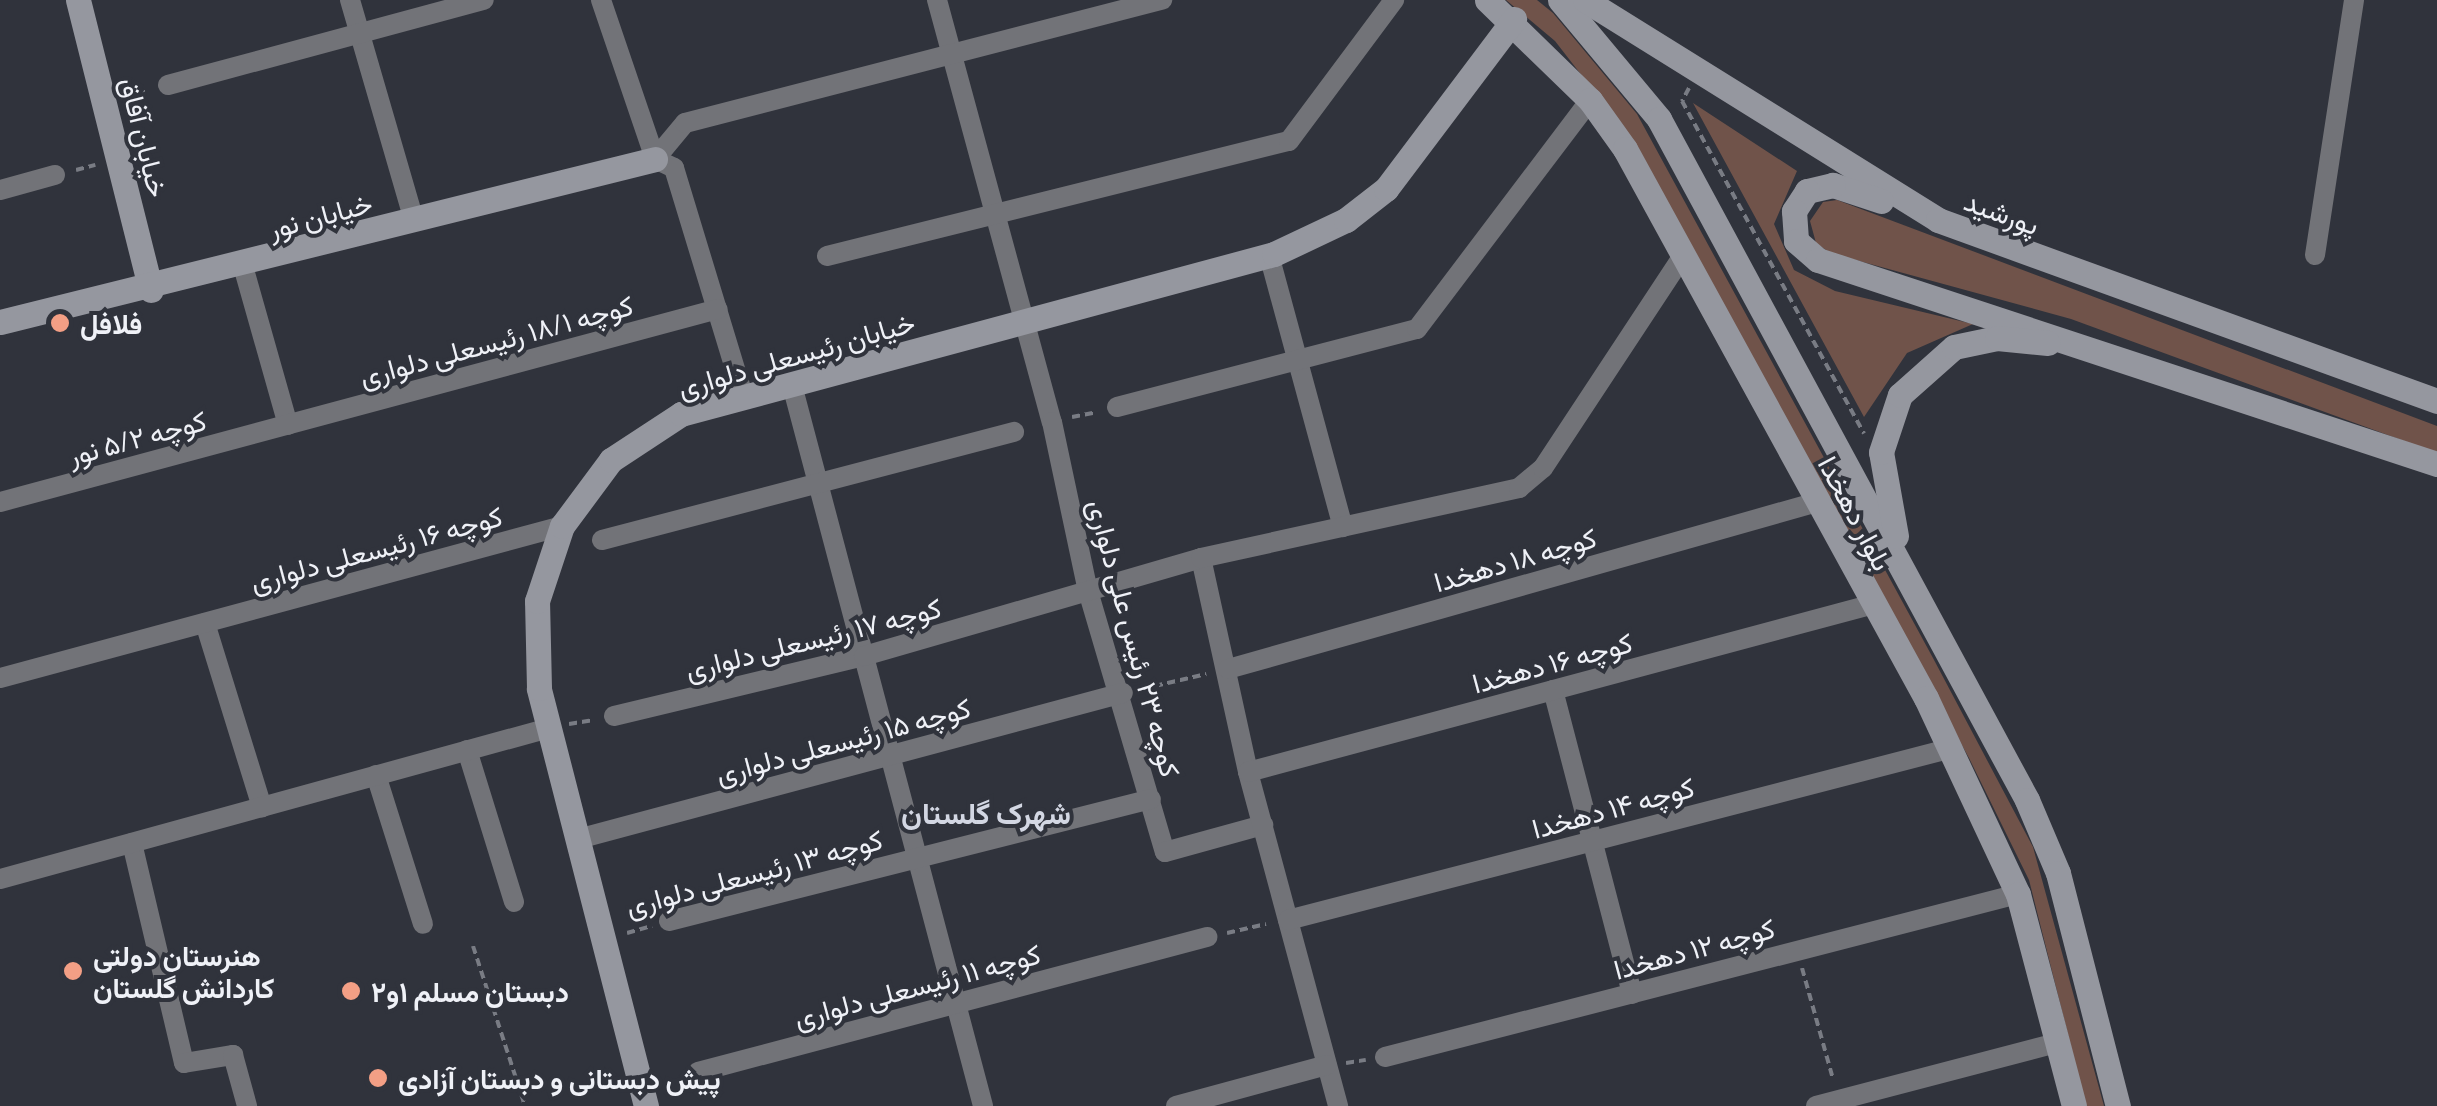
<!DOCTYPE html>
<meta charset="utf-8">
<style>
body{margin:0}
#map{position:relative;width:2437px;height:1106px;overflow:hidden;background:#30333c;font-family:Barlow,Vazirmatn,sans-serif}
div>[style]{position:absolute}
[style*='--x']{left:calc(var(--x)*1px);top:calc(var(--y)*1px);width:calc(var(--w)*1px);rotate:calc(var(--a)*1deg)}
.green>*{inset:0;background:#70534a}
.path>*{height:4px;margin-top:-2px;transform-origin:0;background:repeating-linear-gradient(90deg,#797c84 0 8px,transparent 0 13px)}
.street>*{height:20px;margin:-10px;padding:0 10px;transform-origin:10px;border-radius:10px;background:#727378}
.secondary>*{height:25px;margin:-12.5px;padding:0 12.5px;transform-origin:12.5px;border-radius:12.5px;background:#95979f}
.dots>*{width:28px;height:28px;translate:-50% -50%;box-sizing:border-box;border:5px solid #30333c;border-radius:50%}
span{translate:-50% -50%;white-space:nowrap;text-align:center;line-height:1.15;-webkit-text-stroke:8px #30333c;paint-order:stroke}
.street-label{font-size:28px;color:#eff1f7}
.poi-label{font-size:28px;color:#eff1f7;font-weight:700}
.left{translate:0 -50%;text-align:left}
.neighbourhood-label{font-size:30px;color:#d3d7e3;font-weight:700}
</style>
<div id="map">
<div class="green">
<i style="clip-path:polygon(1506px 0,1537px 0,1553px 13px,1637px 114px,1933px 658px,2033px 847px,2104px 1106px,2086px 1106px,2029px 880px,1969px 758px,1635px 144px,1555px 41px)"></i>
<i style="clip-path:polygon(1693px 103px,1797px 171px,1774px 224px,1794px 270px,1835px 291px,1973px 324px,1907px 353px,1864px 417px)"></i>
<i style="clip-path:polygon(1837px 200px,2437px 426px,2437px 453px,2071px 319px,1830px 253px,1816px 243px,1810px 221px,1823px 202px)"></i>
</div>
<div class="path">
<i style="--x:1689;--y:88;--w:15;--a:118"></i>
<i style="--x:1682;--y:101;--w:379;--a:61.3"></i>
<i style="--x:124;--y:95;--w:25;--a:-11"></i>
<i style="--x:76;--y:170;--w:20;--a:-15"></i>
<i style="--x:1072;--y:417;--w:25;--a:-11"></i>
<i style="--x:1142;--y:689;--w:66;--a:-13.2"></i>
<i style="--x:569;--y:724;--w:25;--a:-9"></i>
<i style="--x:627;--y:933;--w:26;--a:-16"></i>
<i style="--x:1227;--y:933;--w:40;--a:-13"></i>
<i style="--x:473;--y:946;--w:168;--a:72"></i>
<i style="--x:1802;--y:968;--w:115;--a:74.4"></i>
<i style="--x:1346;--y:1063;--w:20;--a:-9"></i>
</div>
<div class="street">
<i style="--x:350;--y:0;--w:230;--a:73.8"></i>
<i style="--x:601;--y:0;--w:168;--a:71.2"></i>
<i style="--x:937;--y:0;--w:437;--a:74.8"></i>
<i style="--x:1052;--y:422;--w:173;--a:78"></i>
<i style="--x:1088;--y:591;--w:272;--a:73.6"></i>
<i style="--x:1165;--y:852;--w:102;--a:-15.4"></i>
<i style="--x:168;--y:85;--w:327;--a:-15.1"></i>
<i style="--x:655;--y:159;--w:47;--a:-50.2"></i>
<i style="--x:685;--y:123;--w:493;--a:-14.5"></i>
<i style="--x:655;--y:159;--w:21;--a:25"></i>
<i style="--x:674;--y:168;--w:240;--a:73.1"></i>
<i style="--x:0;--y:190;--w:57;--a:-15.3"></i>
<i style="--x:1269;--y:255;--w:282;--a:74.8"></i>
<i style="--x:2315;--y:255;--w:258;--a:-81.3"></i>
<i style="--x:827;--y:256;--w:476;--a:-14"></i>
<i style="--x:1289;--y:141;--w:176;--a:-53.3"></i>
<i style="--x:243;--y:266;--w:165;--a:74.2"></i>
<i style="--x:792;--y:385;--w:746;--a:75.16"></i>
<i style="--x:1117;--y:407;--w:310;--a:-14.6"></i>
<i style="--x:1417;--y:329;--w:287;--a:-52.9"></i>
<i style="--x:0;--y:502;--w:743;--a:-15.05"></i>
<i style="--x:602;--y:540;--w:426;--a:-14.7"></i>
<i style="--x:1201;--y:558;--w:219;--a:77.6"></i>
<i style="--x:1248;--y:772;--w:346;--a:74.9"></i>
<i style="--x:205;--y:623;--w:193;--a:72.8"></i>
<i style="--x:1228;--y:669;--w:612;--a:-15.83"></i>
<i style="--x:0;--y:678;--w:582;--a:-15.13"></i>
<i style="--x:1553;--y:690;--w:314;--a:75.4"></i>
<i style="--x:614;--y:716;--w:257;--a:-13.5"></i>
<i style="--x:864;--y:656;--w:351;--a:-16.2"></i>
<i style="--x:1201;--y:558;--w:326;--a:-12.4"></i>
<i style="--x:1519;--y:488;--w:31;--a:-40"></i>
<i style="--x:1543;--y:468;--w:254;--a:-56.6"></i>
<i style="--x:467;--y:750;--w:159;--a:72.8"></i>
<i style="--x:1248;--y:772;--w:644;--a:-15.03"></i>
<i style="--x:376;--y:775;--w:156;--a:72.5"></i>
<i style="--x:578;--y:839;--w:564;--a:-15"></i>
<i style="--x:132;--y:843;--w:226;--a:76.7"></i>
<i style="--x:184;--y:1063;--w:50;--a:-9.3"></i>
<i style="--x:233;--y:1055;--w:53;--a:74.6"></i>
<i style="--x:0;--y:879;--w:569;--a:-15.38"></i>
<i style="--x:1288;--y:920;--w:686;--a:-14.52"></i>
<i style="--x:669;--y:921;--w:497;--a:-14.2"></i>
<i style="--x:1385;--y:1057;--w:654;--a:-14.44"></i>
<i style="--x:698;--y:1072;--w:527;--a:-14.85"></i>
<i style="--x:1176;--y:1106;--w:156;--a:-15.2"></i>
<i style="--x:1816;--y:1106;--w:252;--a:-14.7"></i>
</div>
<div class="secondary">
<i style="--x:78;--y:0;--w:299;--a:75.9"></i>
<i style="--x:1487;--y:0;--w:144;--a:44.2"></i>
<i style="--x:1590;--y:100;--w:60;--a:54.5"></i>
<i style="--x:1625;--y:149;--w:626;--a:61.27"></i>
<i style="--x:1926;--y:698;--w:217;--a:64.9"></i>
<i style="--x:2018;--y:894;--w:219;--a:75.2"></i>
<i style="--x:1560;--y:0;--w:155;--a:50.2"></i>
<i style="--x:1659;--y:119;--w:774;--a:61.61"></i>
<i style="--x:2027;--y:800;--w:79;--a:67"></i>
<i style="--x:2058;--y:873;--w:241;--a:75.6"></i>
<i style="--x:1585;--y:0;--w:416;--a:31.9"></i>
<i style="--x:1938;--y:220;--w:531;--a:19.94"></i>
<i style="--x:1881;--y:201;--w:51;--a:-161.6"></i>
<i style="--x:1833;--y:185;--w:27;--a:167"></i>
<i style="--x:1807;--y:191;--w:24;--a:123"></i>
<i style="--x:1794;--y:211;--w:30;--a:86"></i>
<i style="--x:1796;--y:241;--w:29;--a:41"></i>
<i style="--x:1818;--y:260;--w:652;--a:18.24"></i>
<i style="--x:0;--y:322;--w:675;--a:-13.97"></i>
<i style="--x:1896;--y:536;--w:85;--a:-100.1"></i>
<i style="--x:1881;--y:452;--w:60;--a:-71.6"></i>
<i style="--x:1900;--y:395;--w:72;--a:-41.6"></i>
<i style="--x:1954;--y:347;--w:44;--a:-11.8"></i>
<i style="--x:1997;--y:338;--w:51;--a:5.6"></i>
<i style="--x:646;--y:1106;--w:431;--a:-104.4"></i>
<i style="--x:539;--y:688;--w:87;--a:-91.3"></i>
<i style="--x:537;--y:601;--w:79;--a:-71.6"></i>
<i style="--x:562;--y:526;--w:82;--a:-53.4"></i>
<i style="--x:611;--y:460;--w:84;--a:-33.3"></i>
<i style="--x:681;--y:414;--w:614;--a:-15.1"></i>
<i style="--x:1274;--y:254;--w:80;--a:-25.3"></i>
<i style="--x:1346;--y:220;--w:51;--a:-37.8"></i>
<i style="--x:1386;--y:189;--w:213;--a:-53"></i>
</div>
<div class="dots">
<i style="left:60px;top:323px;background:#f39f85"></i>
<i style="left:73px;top:971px;background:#f39f85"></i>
<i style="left:351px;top:991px;background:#f39f85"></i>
<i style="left:378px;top:1078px;background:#f39f85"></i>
</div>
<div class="street-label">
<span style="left:145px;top:137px;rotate:76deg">خیابان آفاق</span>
<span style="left:2002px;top:212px;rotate:20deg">پورشید</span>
<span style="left:320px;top:215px;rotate:-15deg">خیابان نور</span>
<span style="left:496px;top:340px;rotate:-15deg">کوچه ۱۸/۱ رئیسعلی دلواری</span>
<span style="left:796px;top:354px;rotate:-16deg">خیابان رئیسعلی دلواری</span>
<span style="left:137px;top:437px;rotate:-15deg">کوچه ۵/۲ نور</span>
<span style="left:1856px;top:513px;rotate:62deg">بلوار دهخدا</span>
<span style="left:376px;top:548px;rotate:-15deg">کوچه ۱۶ رئیسعلی دلواری</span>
<span style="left:1515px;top:559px;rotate:-16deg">کوچه ۱۸ دهخدا</span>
<span style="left:813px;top:638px;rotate:-14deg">کوچه ۱۷ رئیسعلی دلواری</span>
<span style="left:1135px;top:638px;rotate:75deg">کوچه ۲۳ رئیس علی دلواری</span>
<span style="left:1552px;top:662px;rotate:-15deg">کوچه ۱۶ دهخدا</span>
<span style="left:843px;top:740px;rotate:-15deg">کوچه ۱۵ رئیسعلی دلواری</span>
<span style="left:1613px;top:807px;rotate:-15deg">کوچه ۱۴ دهخدا</span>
<span style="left:754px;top:872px;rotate:-15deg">کوچه ۱۳ رئیسعلی دلواری</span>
<span style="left:1694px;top:948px;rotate:-15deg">کوچه ۱۲ دهخدا</span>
<span style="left:917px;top:985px;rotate:-15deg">کوچه ۱۱ رئیسعلی دلواری</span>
</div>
<div class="poi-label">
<span class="left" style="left:80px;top:323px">فلافل</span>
<span class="left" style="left:93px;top:971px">هنرستان دولتی<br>کاردانش گلستان</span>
<span class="left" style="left:371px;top:991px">دبستان مسلم ۱و۲</span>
<span class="left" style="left:398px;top:1078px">پیش دبستانی و دبستان آزادی</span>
</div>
<div class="neighbourhood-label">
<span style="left:986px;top:812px">شهرک گلستان</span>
</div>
</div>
